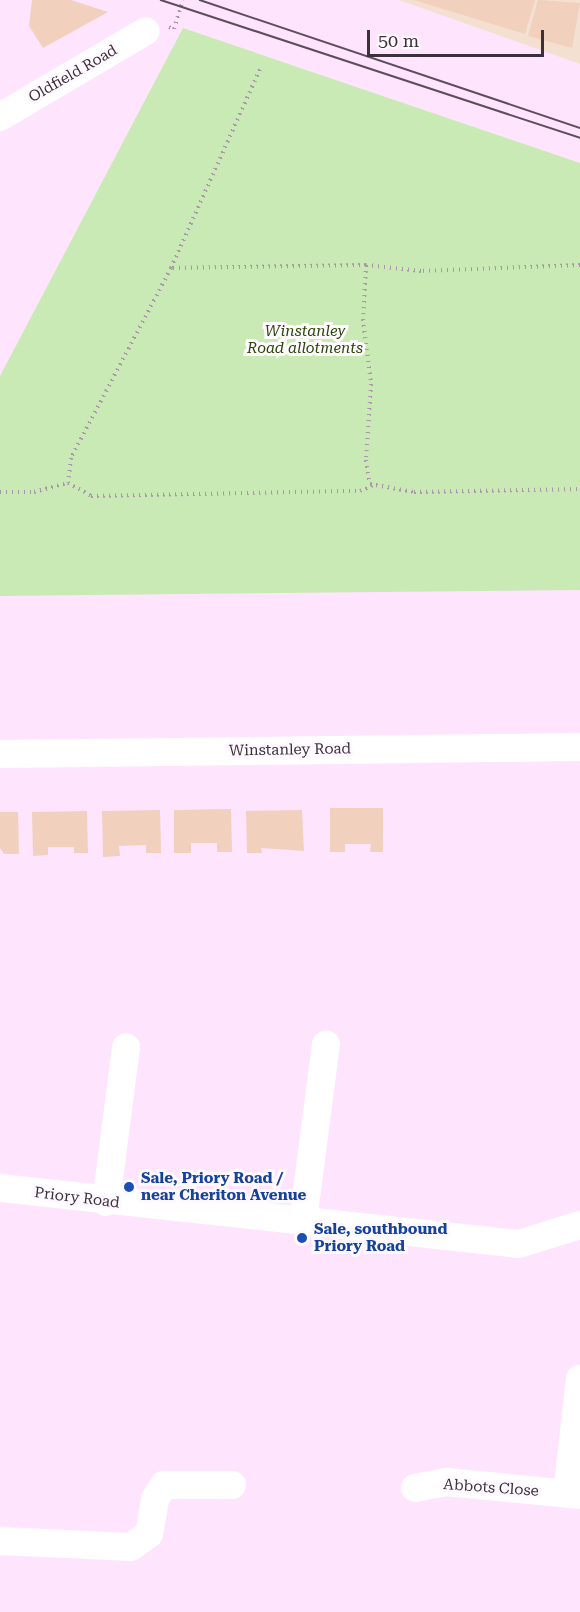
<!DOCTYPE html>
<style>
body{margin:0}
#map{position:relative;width:580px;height:1612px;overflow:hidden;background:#ffe4fe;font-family:"Roboto Serif",serif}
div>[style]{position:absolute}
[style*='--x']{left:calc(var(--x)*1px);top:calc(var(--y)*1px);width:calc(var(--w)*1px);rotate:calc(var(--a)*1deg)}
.industrial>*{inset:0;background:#f3e0d0}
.green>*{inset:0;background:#caeab5}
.building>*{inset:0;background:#f1d1bd}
.path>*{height:4px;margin-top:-2px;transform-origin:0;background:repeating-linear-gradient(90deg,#aa96a9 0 1.5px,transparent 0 6px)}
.street>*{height:28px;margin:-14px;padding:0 14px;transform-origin:14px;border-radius:14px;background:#fff}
.tram>*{height:1.5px;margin:-0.75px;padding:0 0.75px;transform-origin:0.75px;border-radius:0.75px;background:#5c4f5b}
.dots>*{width:16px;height:16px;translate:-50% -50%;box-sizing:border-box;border:3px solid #fef9fe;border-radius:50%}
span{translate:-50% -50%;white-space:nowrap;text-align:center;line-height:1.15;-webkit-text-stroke:6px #fef9fe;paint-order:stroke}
.street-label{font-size:15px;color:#3c313b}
.park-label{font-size:15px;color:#28470a;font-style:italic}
.transit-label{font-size:15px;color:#164399;font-weight:700}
.left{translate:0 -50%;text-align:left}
.scale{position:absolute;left:367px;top:30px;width:177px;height:27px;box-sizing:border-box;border:3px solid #3c313b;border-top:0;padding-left:8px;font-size:18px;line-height:21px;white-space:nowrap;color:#3c313b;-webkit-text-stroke:4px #fef9fe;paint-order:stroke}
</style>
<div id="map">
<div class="industrial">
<i style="clip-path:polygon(399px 0,580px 0,580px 64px)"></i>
</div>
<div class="green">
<i style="clip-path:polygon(183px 28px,580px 163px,580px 590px,0 596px,0 376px)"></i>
</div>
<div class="building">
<i style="clip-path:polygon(32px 0,71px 0,108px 12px,43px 48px,29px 26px)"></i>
<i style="clip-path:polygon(414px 0,535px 0,525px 34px)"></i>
<i style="clip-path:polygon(538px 0,580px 3px,572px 48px,528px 36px)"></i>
<i style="clip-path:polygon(330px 808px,383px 808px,383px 852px,370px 852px,371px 844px,345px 844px,345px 852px,330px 852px)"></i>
<i style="clip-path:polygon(231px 809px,232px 852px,217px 852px,217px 843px,191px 843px,191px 853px,174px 853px,174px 810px)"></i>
<i style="clip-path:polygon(160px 810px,161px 853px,146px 853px,146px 845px,119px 846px,120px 856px,103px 857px,102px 811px)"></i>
<i style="clip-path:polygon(302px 810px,304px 851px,261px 848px,262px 853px,247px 853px,246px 811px)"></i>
<i style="clip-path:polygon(87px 811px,88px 853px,74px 853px,74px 847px,48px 847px,48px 855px,33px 856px,32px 812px)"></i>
<i style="clip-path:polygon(0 812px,18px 812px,19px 854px,4px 854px,0 848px)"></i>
</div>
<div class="path">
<i style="--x:169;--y:27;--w:5;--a:22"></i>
<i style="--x:174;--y:29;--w:30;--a:-73"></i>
<i style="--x:366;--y:265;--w:195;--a:179.1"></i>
<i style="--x:171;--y:268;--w:215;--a:117.8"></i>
<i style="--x:71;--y:458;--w:25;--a:97"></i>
<i style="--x:68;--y:483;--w:26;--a:29"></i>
<i style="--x:91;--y:496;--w:269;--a:-1.1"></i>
<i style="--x:360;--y:491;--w:15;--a:-23"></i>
<i style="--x:580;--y:265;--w:159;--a:177.8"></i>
<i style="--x:421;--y:271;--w:55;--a:-173.8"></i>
<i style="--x:366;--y:265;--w:54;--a:93.2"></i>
<i style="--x:363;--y:319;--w:65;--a:83"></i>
<i style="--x:371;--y:384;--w:76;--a:93.8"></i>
<i style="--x:366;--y:460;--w:24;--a:81"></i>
<i style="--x:370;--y:484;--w:45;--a:10.3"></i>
<i style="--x:414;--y:492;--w:166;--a:-1"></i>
<i style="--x:171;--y:268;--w:218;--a:-65.9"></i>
<i style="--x:0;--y:492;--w:34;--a:0"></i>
<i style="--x:34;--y:492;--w:35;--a:-15"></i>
</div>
<div class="street">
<i style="--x:0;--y:117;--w:169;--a:-30.5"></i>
<i style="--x:0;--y:754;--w:580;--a:-0.69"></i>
<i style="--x:0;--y:1188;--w:522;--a:6.16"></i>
<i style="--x:519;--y:1244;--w:64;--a:-17.3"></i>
<i style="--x:106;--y:1202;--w:156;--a:-82.6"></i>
<i style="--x:303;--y:1221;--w:178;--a:-82.6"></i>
<i style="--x:415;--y:1488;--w:33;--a:-11"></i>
<i style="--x:447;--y:1482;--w:134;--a:5.6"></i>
<i style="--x:567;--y:1494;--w:116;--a:-83.6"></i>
<i style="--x:0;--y:1541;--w:131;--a:2.6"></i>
<i style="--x:131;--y:1547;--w:22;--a:-36"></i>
<i style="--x:149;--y:1534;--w:36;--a:-80"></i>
<i style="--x:155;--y:1499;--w:17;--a:-57"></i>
<i style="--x:164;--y:1485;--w:68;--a:0"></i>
</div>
<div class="tram">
<i style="--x:161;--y:0;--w:441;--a:18.2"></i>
<i style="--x:200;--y:0;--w:401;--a:18.6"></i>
</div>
<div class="dots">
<i style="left:129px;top:1187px;background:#1a4fb4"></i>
<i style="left:302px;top:1238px;background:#1a4fb4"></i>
</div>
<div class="street-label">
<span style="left:73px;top:74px;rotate:-30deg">Oldfield Road</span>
<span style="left:290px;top:750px;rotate:-1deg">Winstanley Road</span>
<span style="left:77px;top:1198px;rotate:7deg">Priory Road</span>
<span style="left:491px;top:1488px;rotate:4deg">Abbots Close</span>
</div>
<div class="park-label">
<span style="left:305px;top:340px">Winstanley<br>Road allotments</span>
</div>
<div class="transit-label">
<span class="left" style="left:141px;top:1187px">Sale, Priory Road /<br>near Cheriton Avenue</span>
<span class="left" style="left:314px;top:1238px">Sale, southbound<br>Priory Road</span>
</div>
<div class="scale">50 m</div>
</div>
